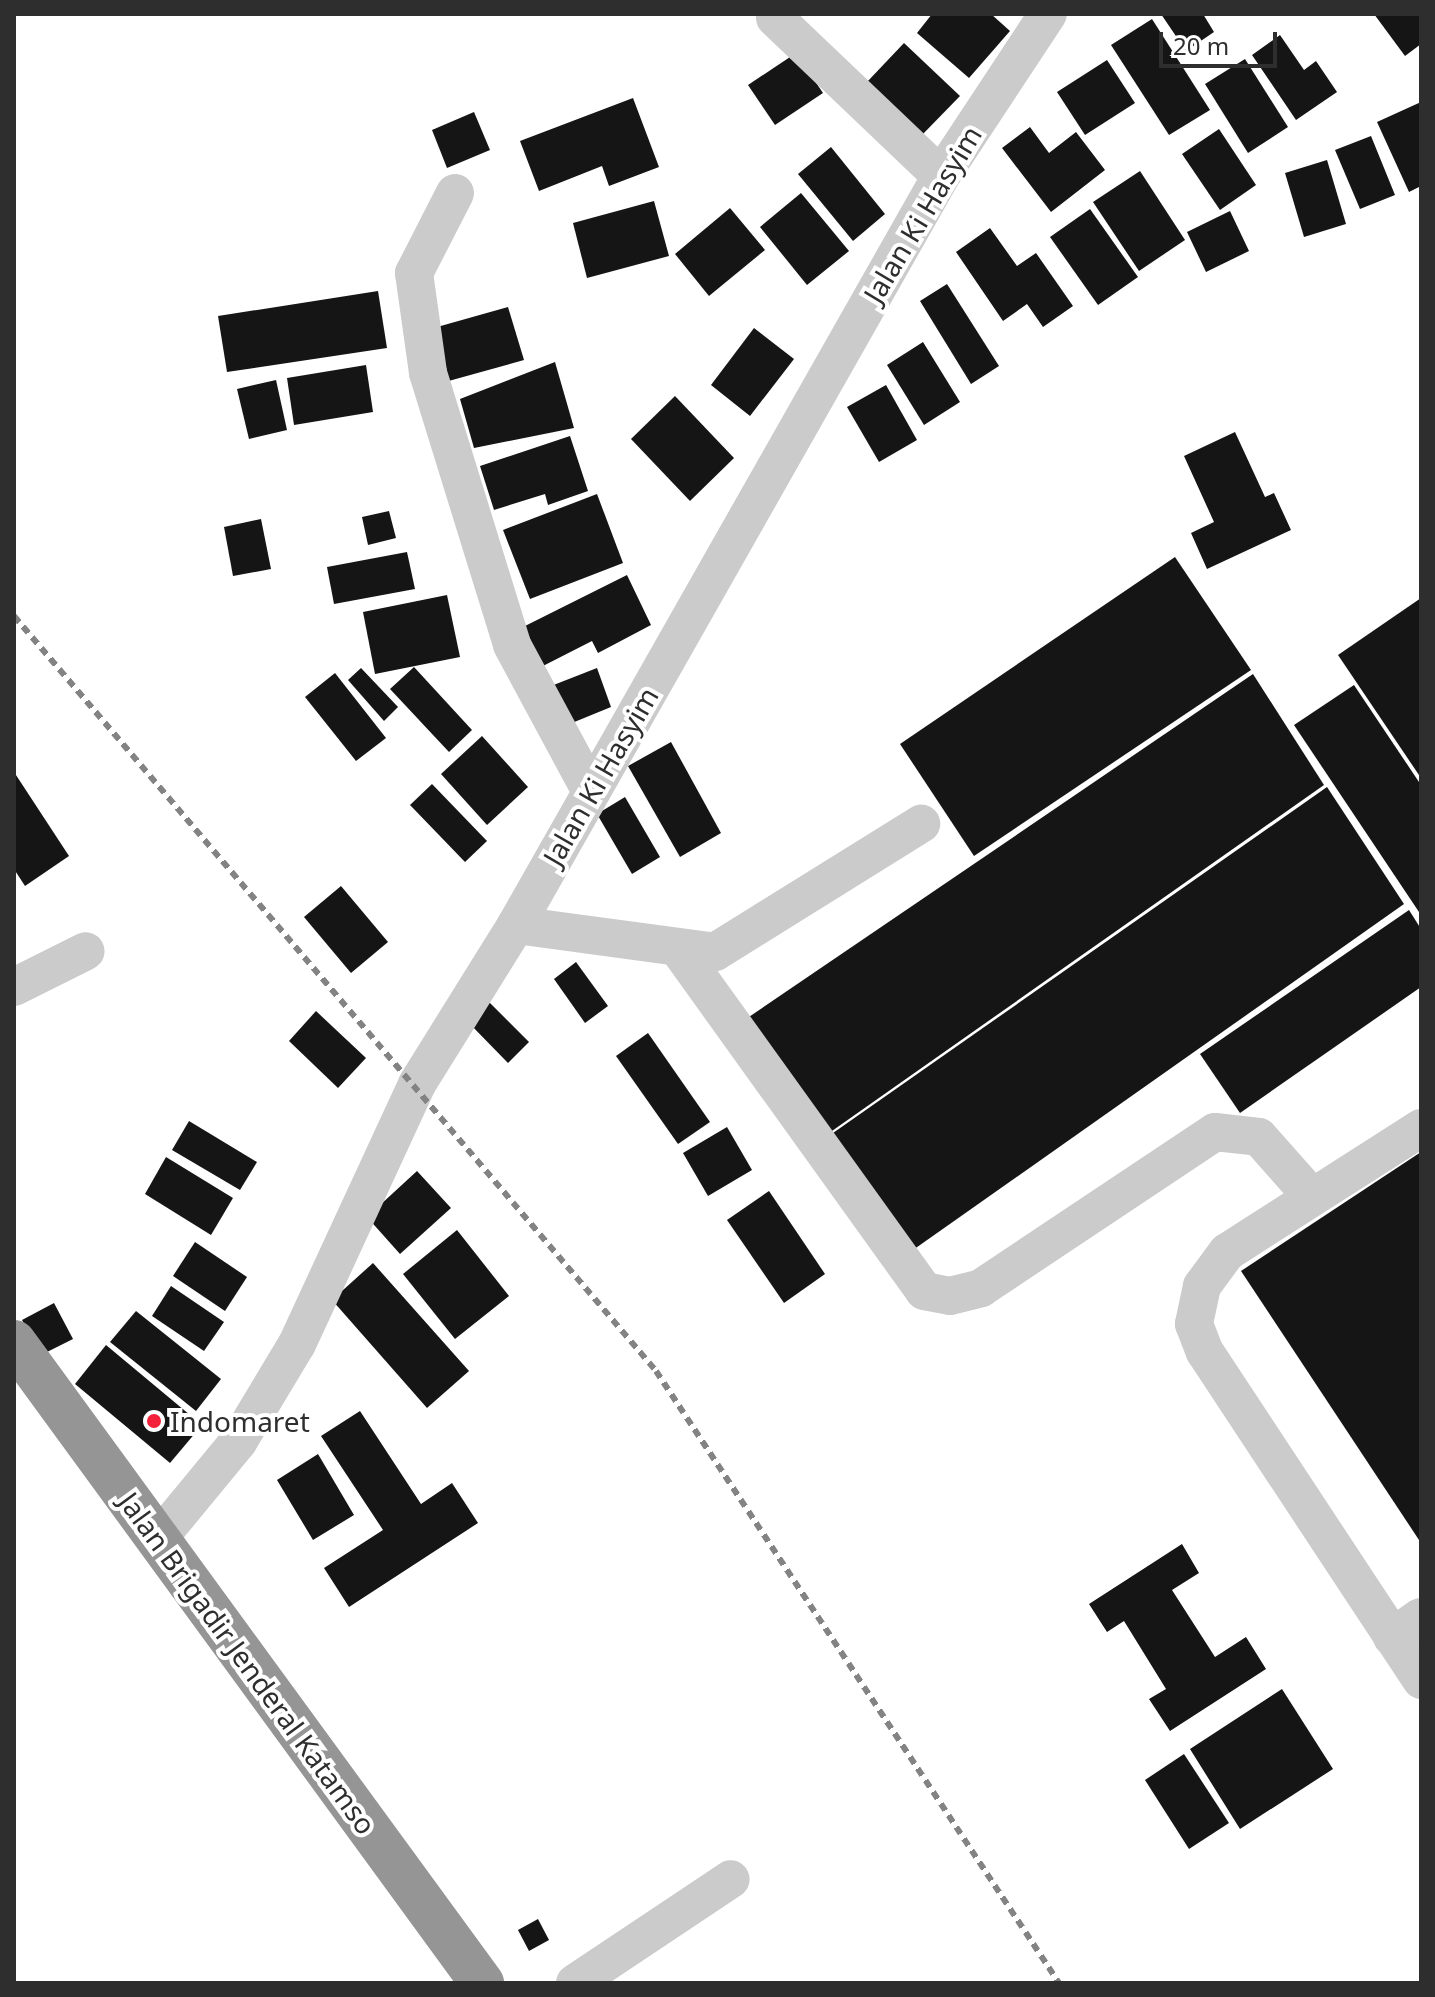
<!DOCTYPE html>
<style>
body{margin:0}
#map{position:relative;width:1435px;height:1997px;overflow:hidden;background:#fff;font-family:"Noto Sans",sans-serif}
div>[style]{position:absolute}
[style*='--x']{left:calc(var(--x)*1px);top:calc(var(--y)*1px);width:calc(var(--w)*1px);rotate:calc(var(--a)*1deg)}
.building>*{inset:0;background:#151515}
.minor>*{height:38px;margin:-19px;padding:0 19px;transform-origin:19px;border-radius:19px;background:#cbcbcb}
.highway>*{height:44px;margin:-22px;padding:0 22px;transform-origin:22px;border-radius:22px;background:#959595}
.rail>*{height:6px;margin-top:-3px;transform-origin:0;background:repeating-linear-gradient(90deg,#838383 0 8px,transparent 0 14px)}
.dots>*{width:22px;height:22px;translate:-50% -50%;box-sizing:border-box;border:4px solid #fff;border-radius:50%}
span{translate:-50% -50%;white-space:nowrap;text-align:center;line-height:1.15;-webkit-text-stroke:8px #fff;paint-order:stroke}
.street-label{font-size:28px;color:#2e2e2e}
.poi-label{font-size:28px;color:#2e2e2e}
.left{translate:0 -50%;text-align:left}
.frame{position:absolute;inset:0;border:16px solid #2e2e2e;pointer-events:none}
.scale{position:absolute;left:1159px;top:32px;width:118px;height:36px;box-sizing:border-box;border:4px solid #2e2e2e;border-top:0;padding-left:10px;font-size:24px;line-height:28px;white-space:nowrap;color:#2e2e2e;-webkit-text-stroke:6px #fff;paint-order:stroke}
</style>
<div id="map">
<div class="building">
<i style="clip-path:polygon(932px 14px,991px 14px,1010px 31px,969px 78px,917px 33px)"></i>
<i style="clip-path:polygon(1161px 14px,1203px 14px,1214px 32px,1186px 51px)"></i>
<i style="clip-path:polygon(1374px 14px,1421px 14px,1421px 44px,1405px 56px)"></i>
<i style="clip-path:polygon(1152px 19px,1210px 110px,1169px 135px,1111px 45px)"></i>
<i style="clip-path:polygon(1280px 35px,1304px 70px,1316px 61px,1337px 92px,1296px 120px,1252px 55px)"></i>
<i style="clip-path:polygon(904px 43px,960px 96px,922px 135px,867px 82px)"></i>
<i style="clip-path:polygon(796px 53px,823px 93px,775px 125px,748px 85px)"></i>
<i style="clip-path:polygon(1245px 59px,1288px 127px,1248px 153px,1205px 84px)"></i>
<i style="clip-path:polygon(1107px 60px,1135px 103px,1085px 135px,1057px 92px)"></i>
<i style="clip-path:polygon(633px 98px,659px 167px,609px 186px,602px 166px,539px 191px,520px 141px)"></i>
<i style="clip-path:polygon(1421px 102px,1421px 186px,1409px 192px,1377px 122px)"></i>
<i style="clip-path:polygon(474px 112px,490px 150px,447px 168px,432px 130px)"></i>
<i style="clip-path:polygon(1030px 127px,1049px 153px,1076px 132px,1105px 170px,1051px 212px,1002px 148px)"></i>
<i style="clip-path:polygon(1219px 129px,1256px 185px,1220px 210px,1182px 154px)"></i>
<i style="clip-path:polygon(1371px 136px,1395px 195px,1360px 209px,1335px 150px)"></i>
<i style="clip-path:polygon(831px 147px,885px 214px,853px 241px,798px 174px)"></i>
<i style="clip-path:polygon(1327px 160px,1346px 224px,1304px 237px,1285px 173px)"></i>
<i style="clip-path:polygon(1140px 171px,1185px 240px,1139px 271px,1093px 202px)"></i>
<i style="clip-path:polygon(801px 193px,849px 251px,807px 285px,760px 227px)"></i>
<i style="clip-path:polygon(654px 201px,669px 256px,587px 278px,573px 223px)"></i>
<i style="clip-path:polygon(730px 208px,765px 250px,709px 296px,675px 254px)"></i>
<i style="clip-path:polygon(1090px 209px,1138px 277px,1098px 305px,1050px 237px)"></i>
<i style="clip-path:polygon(1230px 211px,1249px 251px,1206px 272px,1187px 232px)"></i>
<i style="clip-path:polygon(990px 228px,1017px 266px,1036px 253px,1073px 306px,1043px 327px,1027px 304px,1003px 321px,956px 252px)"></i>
<i style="clip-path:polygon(947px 284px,999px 366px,971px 384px,920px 301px)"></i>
<i style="clip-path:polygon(378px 291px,387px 348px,227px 372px,218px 316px)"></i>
<i style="clip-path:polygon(508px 307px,524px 360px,445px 382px,430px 329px)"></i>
<i style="clip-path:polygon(754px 328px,794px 359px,750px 416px,711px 385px)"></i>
<i style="clip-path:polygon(923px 342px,960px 402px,924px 425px,887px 365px)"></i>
<i style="clip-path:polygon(555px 362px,574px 428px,474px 448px,460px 399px)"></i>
<i style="clip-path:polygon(366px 365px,373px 412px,294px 425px,287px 378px)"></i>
<i style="clip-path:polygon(276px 380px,287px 430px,249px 439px,237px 389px)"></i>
<i style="clip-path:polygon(886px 385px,917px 440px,879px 462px,847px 407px)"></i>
<i style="clip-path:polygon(675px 396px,734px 458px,690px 501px,631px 439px)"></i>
<i style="clip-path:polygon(1235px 432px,1265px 497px,1274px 493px,1291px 530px,1207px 569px,1191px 533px,1214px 522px,1184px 456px)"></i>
<i style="clip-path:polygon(570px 436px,588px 491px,548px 505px,545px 494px,494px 510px,480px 466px)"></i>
<i style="clip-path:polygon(597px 494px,623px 563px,530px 599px,503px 530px)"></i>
<i style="clip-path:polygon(389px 511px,396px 538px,368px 545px,362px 517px)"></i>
<i style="clip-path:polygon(261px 519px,271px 569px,233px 576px,224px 527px)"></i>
<i style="clip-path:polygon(407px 552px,415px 589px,334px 604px,327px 567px)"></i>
<i style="clip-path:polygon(1175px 557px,1251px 670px,974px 856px,900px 744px)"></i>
<i style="clip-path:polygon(627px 575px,651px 625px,598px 653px,592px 641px,539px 668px,519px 629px)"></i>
<i style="clip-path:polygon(447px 595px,460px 657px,375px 674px,363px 612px)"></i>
<i style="clip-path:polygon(1421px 598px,1421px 778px,1338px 655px)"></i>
<i style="clip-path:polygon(414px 667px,472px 730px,449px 752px,390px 689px)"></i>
<i style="clip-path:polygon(361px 668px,398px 707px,384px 721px,348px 680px)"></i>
<i style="clip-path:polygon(597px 668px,611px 707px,567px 725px,551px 686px)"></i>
<i style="clip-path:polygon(335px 673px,386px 738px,356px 761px,305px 697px)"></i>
<i style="clip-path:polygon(1253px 674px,1324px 785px,822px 1138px,743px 1021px)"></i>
<i style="clip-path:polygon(1354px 685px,1421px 785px,1421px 915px,1294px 725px)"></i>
<i style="clip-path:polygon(482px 736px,528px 787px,487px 825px,441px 774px)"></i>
<i style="clip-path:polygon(671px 742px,721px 833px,680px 857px,628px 766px)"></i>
<i style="clip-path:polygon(14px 772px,69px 856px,25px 886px,14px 869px)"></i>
<i style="clip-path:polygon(432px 784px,487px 841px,465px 862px,410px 805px)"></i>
<i style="clip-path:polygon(1327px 787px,1404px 904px,903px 1257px,823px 1140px)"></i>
<i style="clip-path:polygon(625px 797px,660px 857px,632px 874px,597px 814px)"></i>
<i style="clip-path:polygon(341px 886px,388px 942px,351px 973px,304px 917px)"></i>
<i style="clip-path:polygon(1409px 910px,1421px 929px,1421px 987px,1240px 1113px,1200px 1054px)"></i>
<i style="clip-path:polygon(576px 962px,608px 1006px,585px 1023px,554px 979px)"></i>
<i style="clip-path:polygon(488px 1001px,529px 1042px,508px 1063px,467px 1021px)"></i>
<i style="clip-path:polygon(316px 1011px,366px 1058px,338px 1088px,289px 1041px)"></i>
<i style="clip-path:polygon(648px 1033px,710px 1122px,678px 1144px,616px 1056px)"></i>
<i style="clip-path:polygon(189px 1121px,257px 1162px,240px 1190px,172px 1150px)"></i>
<i style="clip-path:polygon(727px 1127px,752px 1170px,708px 1196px,683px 1153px)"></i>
<i style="clip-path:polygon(1421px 1152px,1421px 1543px,1241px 1271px)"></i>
<i style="clip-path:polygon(166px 1157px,233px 1198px,211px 1235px,145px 1194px)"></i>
<i style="clip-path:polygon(417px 1171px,451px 1208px,400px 1254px,367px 1217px)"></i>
<i style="clip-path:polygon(769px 1191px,825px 1274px,784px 1303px,727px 1220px)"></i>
<i style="clip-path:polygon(457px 1230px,509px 1296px,455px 1339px,403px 1274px)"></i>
<i style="clip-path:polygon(195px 1242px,247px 1277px,225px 1311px,173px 1276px)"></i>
<i style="clip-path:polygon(373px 1263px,469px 1371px,427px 1408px,332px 1300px)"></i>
<i style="clip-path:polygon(171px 1286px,224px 1322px,204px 1351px,152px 1316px)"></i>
<i style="clip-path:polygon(54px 1303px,73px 1339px,41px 1355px,22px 1320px)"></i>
<i style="clip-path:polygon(136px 1311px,221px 1379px,196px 1411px,110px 1342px)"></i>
<i style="clip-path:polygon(106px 1345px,202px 1425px,170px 1463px,75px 1384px)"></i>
<i style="clip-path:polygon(360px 1411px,421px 1504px,452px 1483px,478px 1523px,349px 1607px,324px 1568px,383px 1530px,321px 1436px)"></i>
<i style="clip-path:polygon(318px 1454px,354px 1515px,313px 1540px,277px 1480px)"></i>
<i style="clip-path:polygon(1182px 1544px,1199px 1573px,1172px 1590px,1215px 1657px,1246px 1637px,1266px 1669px,1170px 1731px,1149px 1699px,1166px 1689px,1124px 1621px,1107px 1632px,1089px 1604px)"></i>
<i style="clip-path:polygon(1282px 1689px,1333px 1769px,1240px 1829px,1190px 1749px)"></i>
<i style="clip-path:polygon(1184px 1754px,1229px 1823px,1189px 1849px,1145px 1780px)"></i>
<i style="clip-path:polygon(538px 1919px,549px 1940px,529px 1951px,518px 1930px)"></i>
</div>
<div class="minor">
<i style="--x:775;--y:18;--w:229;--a:43.6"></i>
<i style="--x:455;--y:193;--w:90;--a:117.1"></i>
<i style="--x:414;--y:273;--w:101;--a:82"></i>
<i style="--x:428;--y:373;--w:285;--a:72.8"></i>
<i style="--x:512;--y:645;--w:167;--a:61.7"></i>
<i style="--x:516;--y:925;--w:201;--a:7.7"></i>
<i style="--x:715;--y:952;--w:243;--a:-31.9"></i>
<i style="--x:677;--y:947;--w:423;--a:54.3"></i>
<i style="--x:924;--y:1291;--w:26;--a:11"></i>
<i style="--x:950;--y:1296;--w:32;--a:-14"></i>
<i style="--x:981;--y:1288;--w:281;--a:-33.7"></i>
<i style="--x:1215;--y:1132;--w:44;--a:6.5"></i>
<i style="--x:1259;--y:1137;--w:80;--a:48.5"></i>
<i style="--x:14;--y:987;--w:80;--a:-26.6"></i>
<i style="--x:1421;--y:1128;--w:230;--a:147.4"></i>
<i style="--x:1227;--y:1252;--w:42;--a:126.3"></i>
<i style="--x:1202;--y:1286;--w:39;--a:102"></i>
<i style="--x:1194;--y:1324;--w:30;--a:69"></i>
<i style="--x:1205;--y:1352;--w:393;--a:56.6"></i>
<i style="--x:158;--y:1539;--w:126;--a:-50.5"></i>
<i style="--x:238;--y:1442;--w:114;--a:-59"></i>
<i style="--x:297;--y:1344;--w:286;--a:-65.2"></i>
<i style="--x:417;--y:1084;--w:187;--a:-58.1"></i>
<i style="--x:516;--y:925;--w:861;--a:-60.43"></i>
<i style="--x:941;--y:176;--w:194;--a:-56.6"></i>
<i style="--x:1392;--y:1637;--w:35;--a:-35"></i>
<i style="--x:575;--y:1983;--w:187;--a:-33.7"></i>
</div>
<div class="highway">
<i style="--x:14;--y:1342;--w:794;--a:53.87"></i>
</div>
<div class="rail">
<i style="--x:14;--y:616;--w:991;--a:49.62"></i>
<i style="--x:656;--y:1371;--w:733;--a:56.64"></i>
</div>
<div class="dots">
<i style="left:154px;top:1421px;background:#f32139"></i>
</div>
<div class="street-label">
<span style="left:922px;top:214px;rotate:-59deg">Jalan Ki Hasyim</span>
<span style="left:600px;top:776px;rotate:-60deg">Jalan Ki Hasyim</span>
<span style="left:248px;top:1663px;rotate:54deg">Jalan Brigadir Jenderal Katamso</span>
</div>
<div class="poi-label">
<span class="left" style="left:170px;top:1421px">Indomaret</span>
</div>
<div class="frame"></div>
<div class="scale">20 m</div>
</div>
